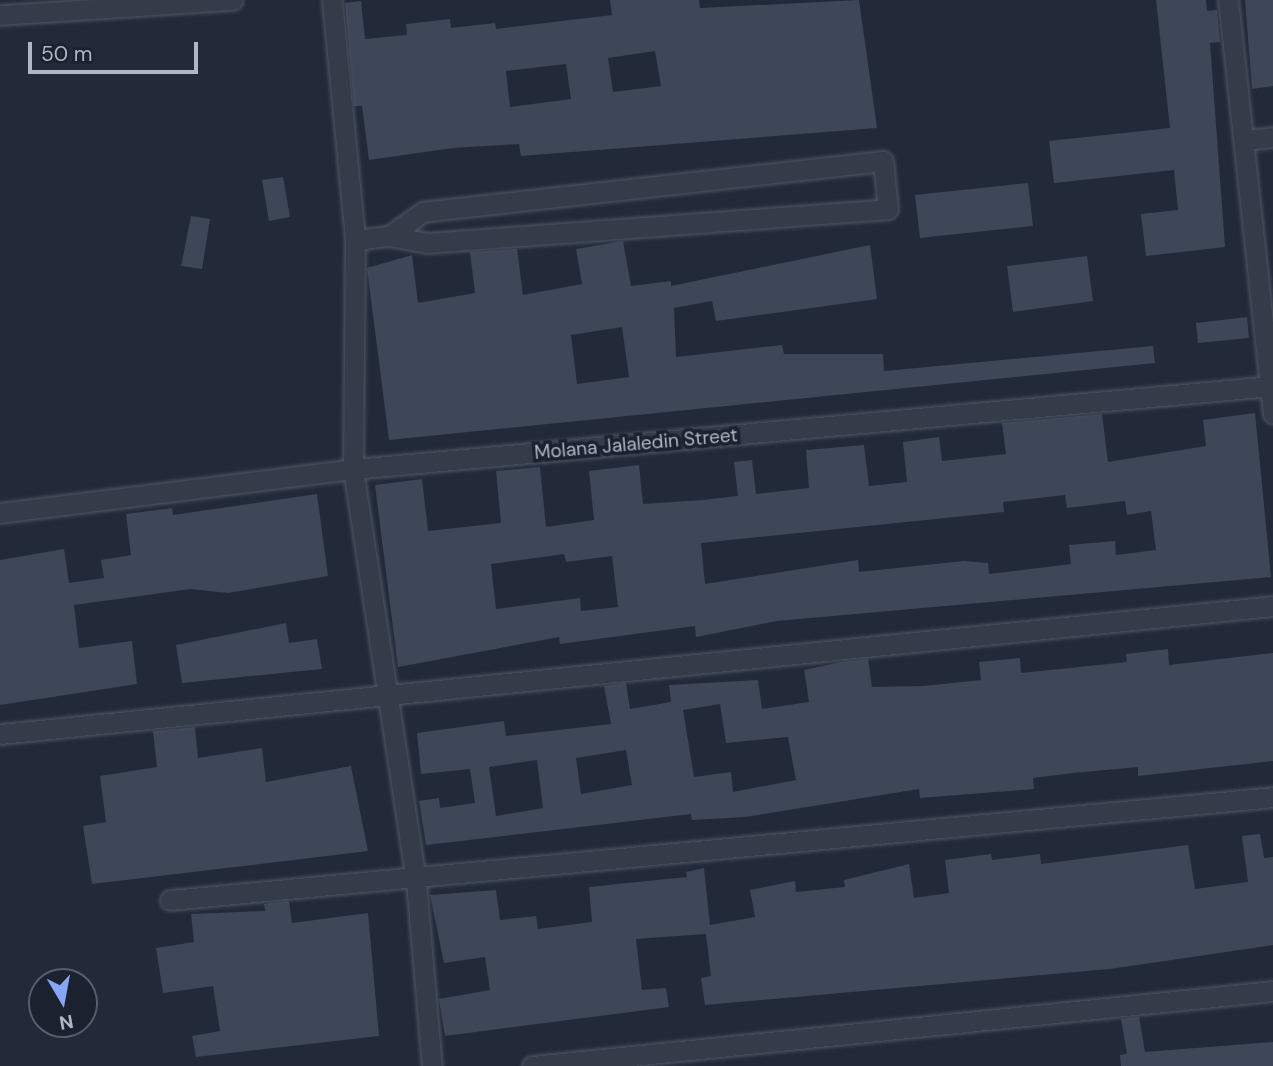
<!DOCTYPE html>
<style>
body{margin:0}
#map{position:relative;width:1273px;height:1066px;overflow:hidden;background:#222939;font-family:"DM Sans",sans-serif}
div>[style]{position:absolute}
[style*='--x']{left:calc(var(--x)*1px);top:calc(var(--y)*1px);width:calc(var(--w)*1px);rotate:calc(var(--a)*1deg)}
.building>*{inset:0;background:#3e4758}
.roads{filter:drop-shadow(0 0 2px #505664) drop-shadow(0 0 2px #505664)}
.minor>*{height:19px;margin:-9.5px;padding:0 9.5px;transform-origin:9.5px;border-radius:9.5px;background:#353c49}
span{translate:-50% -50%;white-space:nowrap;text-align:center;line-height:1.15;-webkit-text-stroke:7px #1b212e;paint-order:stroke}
.street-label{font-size:19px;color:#b0b6c5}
.north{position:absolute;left:28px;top:968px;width:70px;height:70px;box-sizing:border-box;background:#1b212e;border:2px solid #575d6a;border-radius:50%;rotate:170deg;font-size:19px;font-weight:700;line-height:28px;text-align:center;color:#b0b6c5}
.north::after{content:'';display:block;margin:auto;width:24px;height:32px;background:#85a6f5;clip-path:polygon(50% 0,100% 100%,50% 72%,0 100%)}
.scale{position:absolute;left:28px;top:42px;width:170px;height:32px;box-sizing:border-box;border:4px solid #b0b6c5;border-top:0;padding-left:9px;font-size:21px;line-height:24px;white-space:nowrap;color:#b0b6c5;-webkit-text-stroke:5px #1b212e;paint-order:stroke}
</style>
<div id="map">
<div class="building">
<i style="clip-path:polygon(evenodd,610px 0,699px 0,700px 8px,859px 0,877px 128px,521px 156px,519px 144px,453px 148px,369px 160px,362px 106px,354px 106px,345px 3px,361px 1px,365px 39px,407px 35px,406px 24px,450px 19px,451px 28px,495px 23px,496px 29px,612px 15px,610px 0,655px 51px,661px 86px,613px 92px,608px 58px,655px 51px,610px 0,566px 64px,571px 99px,510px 107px,506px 71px,566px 64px)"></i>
<i style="clip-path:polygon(1156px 0,1206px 0,1207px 11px,1217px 10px,1220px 42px,1210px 43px,1225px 247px,1146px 256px,1141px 214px,1178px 210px,1174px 170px,1054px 183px,1049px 141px,1170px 128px)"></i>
<i style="clip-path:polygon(1245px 0,1273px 0,1273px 86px,1252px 89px)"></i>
<i style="clip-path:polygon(283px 177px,290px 217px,269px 221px,262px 180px)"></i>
<i style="clip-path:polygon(1028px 183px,1033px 226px,920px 238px,915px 195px)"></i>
<i style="clip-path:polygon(191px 216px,210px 219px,202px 269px,181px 266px)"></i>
<i style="clip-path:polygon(evenodd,623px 241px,631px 286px,671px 281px,671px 286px,870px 245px,877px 299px,716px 321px,712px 301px,674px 308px,676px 357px,782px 345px,784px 354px,883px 354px,884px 371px,1153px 346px,1155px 363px,389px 440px,367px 268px,412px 255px,418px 303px,475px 293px,470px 252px,517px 249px,523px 295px,582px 284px,576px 249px,623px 241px,622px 327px,629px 377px,577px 384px,571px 335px,622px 327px)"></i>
<i style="clip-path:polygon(1087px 256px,1093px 301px,1013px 312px,1007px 266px)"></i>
<i style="clip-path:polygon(1247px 317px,1249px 338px,1198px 343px,1196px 323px)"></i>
<i style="clip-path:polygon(evenodd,1255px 413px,1271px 577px,777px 621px,696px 637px,695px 626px,560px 644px,559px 637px,398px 667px,375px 485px,422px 479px,428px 531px,501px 523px,496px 471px,540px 467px,546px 527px,594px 520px,589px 471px,639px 465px,643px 504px,702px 500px,738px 496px,734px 462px,752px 460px,756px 494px,809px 488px,806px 450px,864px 445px,869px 486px,907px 482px,903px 442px,939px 437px,942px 461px,1006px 454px,1002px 423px,1102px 414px,1108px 462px,1206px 446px,1203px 420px,1255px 413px,1065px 495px,1067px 508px,1125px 501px,1127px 515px,1151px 511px,1156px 550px,1116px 555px,1115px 541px,1069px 545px,1071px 564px,989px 574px,988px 563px,964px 561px,859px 572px,858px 560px,705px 584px,701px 543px,1004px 512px,1003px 502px,1065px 495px,1255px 413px,564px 554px,566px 562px,612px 556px,618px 607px,581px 611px,580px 598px,496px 609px,491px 564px,564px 554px)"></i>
<i style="clip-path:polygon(317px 494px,328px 576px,228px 593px,191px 589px,74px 605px,79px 648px,132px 641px,137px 684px,0 705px,0 560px,64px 549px,69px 583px,104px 578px,101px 560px,131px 555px,126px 514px,172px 508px,173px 515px)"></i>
<i style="clip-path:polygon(286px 623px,289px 643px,317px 639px,322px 669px,182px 683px,176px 645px)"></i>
<i style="clip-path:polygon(evenodd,1168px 649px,1169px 665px,1273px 653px,1273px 761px,1138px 776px,1138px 767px,1073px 773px,1033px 778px,1034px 789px,920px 798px,919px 789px,745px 817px,692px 820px,691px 814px,426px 845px,419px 801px,439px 798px,440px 808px,475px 803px,470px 769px,421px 774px,417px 733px,504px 721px,506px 736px,611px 724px,604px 686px,612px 685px,626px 683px,630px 709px,671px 702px,669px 685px,758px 680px,762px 709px,809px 702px,804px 670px,841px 662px,868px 659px,872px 687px,924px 686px,981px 680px,979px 662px,1020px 658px,1021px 673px,1127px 662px,1126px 654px,1168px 649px,720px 704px,726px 743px,788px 737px,796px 780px,733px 792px,731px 772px,694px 777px,683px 710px,720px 704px,1168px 649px,626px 750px,632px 785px,581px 794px,576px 758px,626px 750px,1168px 649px,537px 760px,543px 808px,496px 816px,489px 767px,537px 760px)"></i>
<i style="clip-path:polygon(195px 727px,198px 758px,262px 748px,266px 782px,351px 766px,368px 851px,92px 884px,83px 826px,106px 822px,100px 776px,157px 767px,153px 731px)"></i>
<i style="clip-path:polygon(1260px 834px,1264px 858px,1273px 857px,1273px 945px,1110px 969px,705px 1005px,701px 978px,711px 976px,706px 934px,636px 939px,642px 990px,666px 988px,669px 1007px,445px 1036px,439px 999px,490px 990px,485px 957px,444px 963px,430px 895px,496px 890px,500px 920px,536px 916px,538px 929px,592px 922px,589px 887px,687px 877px,686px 872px,704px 868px,710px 925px,755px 917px,750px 890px,795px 881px,796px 892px,845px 887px,844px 880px,909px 864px,914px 898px,949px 893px,945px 860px,991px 854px,992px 860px,1040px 854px,1041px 864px,1188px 845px,1195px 889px,1248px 882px,1242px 836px)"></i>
<i style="clip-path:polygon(289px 901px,292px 923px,368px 913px,379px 1036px,196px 1057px,192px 1036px,220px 1031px,213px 986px,163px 993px,156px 948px,194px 942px,191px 914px,265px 911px,264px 904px)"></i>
<i style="clip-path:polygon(1139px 1017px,1145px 1052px,1273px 1042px,1273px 1066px,1121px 1066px,1120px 1055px,1127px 1054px,1121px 1019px)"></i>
</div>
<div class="roads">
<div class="minor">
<i style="--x:332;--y:0;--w:241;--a:84.5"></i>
<i style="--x:355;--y:240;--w:229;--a:90.5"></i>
<i style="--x:353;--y:469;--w:417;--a:81.3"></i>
<i style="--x:416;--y:881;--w:186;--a:85.1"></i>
<i style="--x:1228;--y:0;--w:416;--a:83.8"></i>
<i style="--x:0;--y:15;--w:233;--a:-3.7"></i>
<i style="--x:1245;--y:140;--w:28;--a:-6"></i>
<i style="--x:355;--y:240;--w:34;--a:-7"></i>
<i style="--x:389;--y:236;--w:39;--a:10"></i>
<i style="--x:427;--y:243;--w:462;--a:-4.2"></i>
<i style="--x:888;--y:209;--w:48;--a:-95.9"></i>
<i style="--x:883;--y:161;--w:463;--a:173.7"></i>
<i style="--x:423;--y:212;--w:42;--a:144.8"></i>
<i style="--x:0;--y:513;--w:356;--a:-7.1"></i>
<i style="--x:353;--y:469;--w:924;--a:-5.16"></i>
<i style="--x:0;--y:734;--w:1279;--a:-5.74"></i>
<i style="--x:170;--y:900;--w:1108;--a:-5.33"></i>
<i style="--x:532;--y:1066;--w:745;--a:-5.78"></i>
</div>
</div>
<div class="street-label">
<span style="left:636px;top:444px;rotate:-5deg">Molana Jalaledin Street</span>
</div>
<div class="north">N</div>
<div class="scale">50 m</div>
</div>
